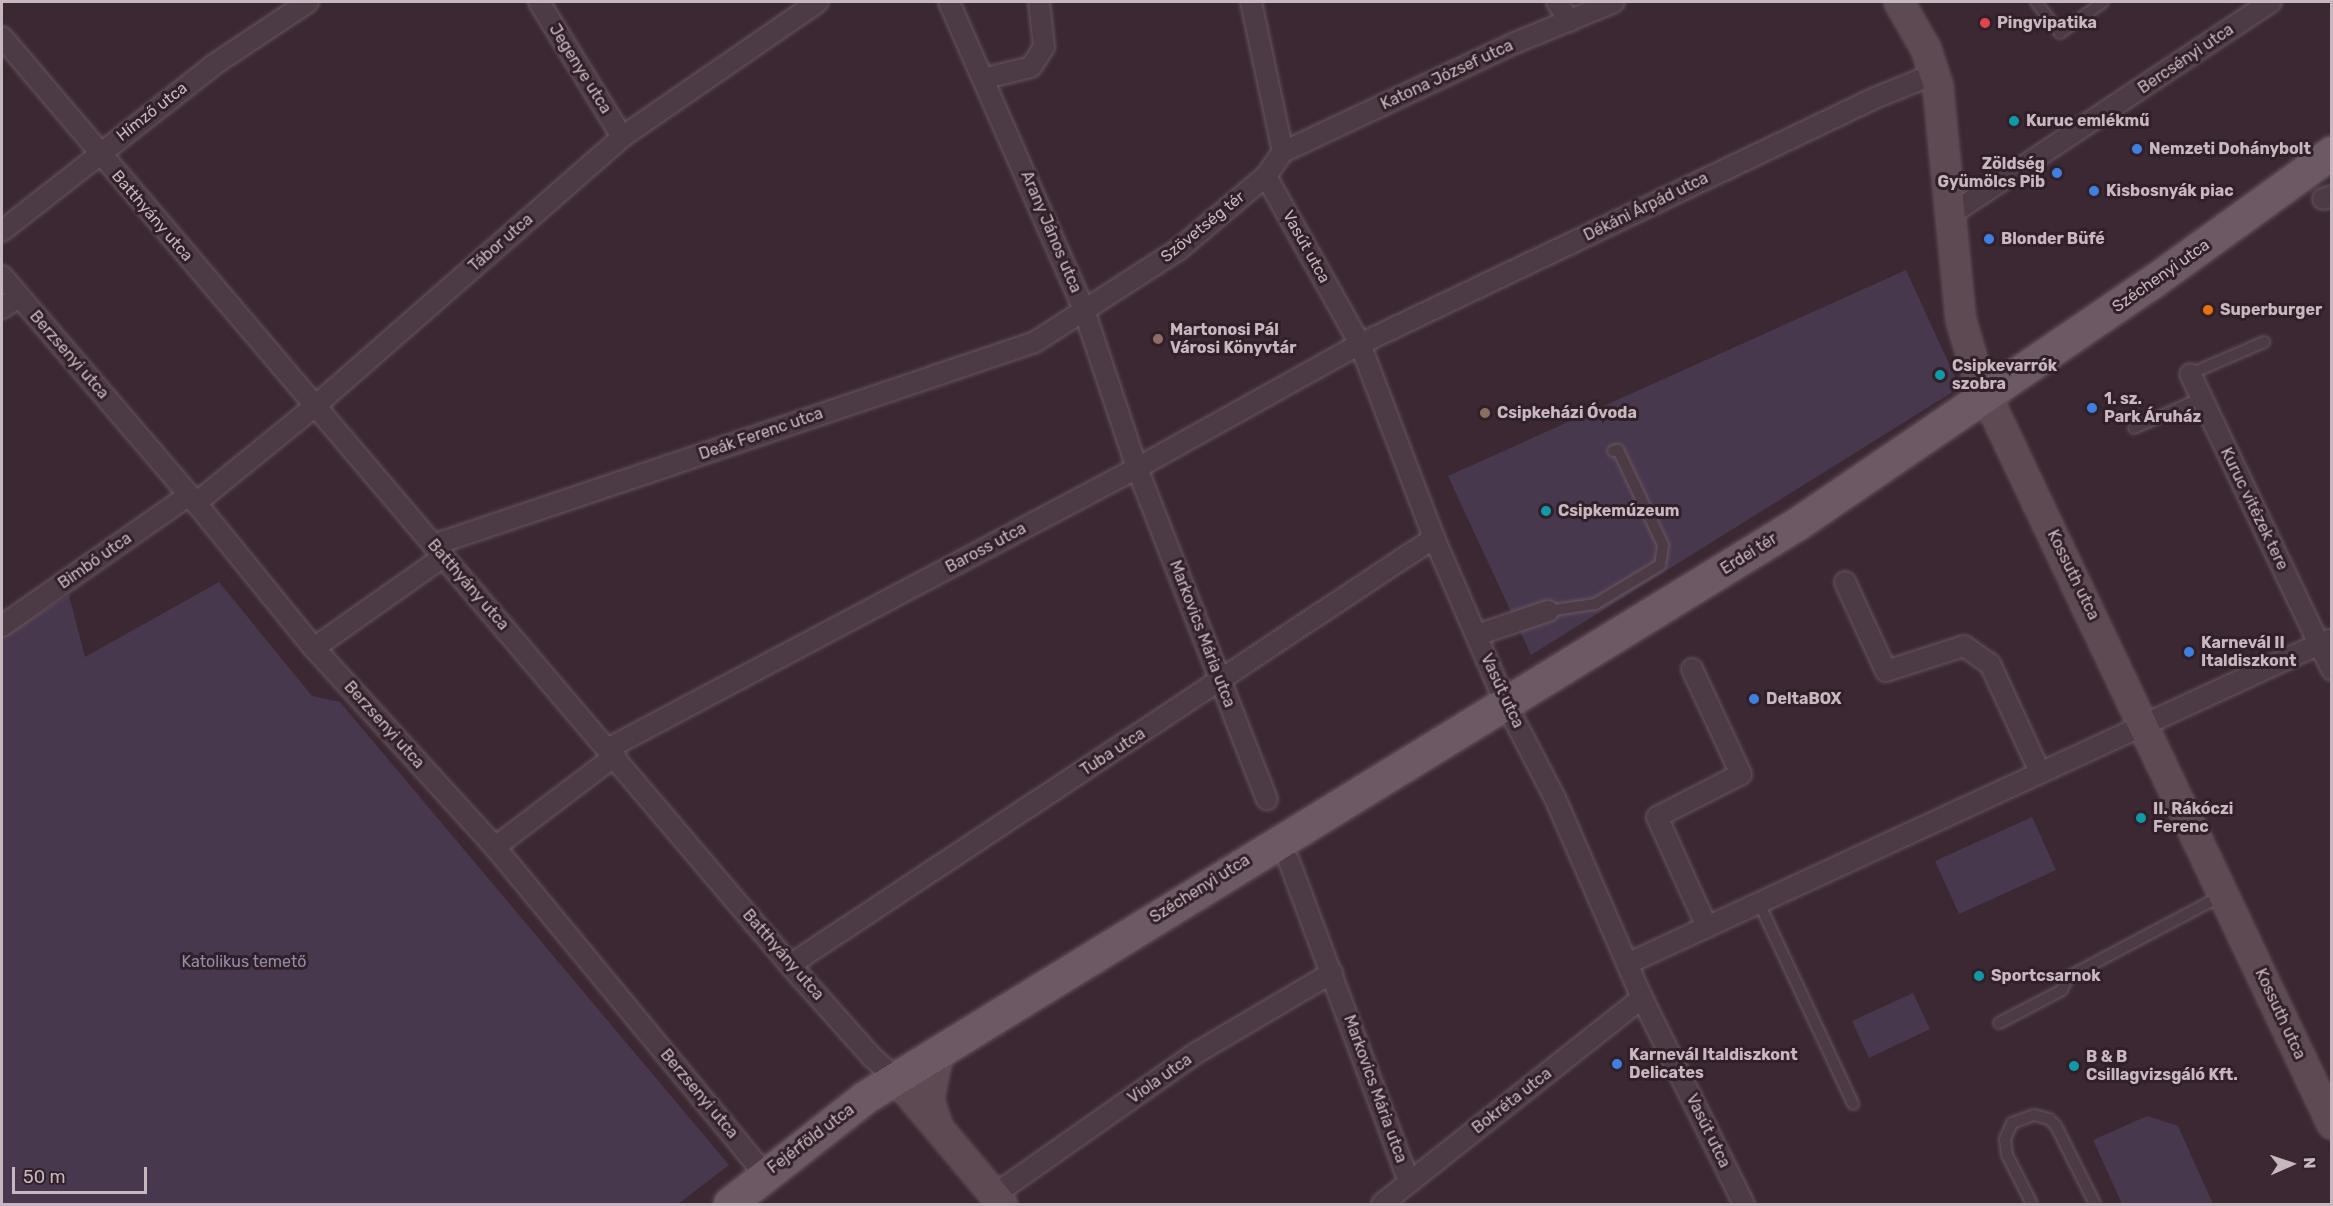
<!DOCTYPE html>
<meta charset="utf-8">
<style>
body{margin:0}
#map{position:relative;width:2333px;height:1206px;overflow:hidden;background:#3b2832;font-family:Rubik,sans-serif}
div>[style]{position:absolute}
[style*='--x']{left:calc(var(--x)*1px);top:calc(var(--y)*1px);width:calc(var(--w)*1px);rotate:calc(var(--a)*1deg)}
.green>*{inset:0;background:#48384e}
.roads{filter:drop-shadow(0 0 2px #67565f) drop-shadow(0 0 2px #67565f)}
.lane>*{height:10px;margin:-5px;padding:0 5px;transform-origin:5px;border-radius:5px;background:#4c3b44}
.street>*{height:20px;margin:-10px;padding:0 10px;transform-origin:10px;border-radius:10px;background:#4c3b44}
.secondary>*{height:28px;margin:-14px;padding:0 14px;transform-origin:14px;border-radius:14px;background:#5e4a53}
.primary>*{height:32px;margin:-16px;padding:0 16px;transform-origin:16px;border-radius:16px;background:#6c5963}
.dots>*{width:16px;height:16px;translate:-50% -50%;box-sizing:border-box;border:3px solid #312029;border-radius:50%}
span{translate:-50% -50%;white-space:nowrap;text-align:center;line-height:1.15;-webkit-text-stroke:6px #312029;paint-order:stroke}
.poi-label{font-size:16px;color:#c7b7bf;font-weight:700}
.left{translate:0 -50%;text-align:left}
.right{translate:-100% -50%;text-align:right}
.street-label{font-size:16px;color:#c7b7bf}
.park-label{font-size:16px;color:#918daa}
.frame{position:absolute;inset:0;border:3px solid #c7b7bf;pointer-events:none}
.north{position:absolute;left:2261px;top:1134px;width:60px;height:60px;-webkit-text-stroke:4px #312029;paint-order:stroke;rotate:87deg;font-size:16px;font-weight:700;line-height:24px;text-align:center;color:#c7b7bf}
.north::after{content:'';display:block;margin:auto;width:21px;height:27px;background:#c7b7bf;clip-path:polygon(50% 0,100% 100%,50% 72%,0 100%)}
.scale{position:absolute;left:12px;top:1167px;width:135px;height:27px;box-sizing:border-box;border:3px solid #c7b7bf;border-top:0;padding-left:8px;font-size:18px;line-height:21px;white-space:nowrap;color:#c7b7bf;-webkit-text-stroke:4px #312029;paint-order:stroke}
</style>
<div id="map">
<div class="green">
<i style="clip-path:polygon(1906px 270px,1955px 377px,1951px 393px,1531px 655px,1448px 476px)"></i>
<i style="clip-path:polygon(219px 582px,312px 696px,340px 702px,729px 1165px,678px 1204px,2px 1204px,2px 637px,69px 595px,85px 657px)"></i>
<i style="clip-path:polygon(2032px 817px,2056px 870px,1959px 914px,1935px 861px)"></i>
<i style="clip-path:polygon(1913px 993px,1930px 1029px,1869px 1058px,1852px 1021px)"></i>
<i style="clip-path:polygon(2147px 1116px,2178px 1126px,2213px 1204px,2122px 1204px,2093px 1140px)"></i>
</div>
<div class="roads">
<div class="lane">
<i style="--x:2036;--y:2;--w:39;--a:52"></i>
<i style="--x:2060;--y:33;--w:53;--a:-35.8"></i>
<i style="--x:2190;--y:374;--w:81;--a:-23.4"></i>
<i style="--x:2134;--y:428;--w:73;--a:-24.1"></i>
<i style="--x:1548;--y:611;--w:48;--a:-8.5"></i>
<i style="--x:1595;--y:604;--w:76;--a:-31"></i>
<i style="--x:1660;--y:565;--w:20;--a:-81"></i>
<i style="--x:1663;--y:545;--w:105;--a:-115.3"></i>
<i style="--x:1618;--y:450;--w:5;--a:169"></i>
<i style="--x:1759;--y:903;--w:222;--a:64.9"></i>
<i style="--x:1999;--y:1023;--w:71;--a:-27.6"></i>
<i style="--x:2062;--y:990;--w:14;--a:-65"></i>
<i style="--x:2068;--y:977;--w:175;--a:-27.9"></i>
<i style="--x:2032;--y:1204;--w:55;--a:-117"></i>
<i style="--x:2007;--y:1155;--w:16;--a:-97"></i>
<i style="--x:2005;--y:1139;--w:17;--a:-66"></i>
<i style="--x:2012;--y:1123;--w:23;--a:-20"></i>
<i style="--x:2034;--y:1115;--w:16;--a:15"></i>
<i style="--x:2049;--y:1119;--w:10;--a:45"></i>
<i style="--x:2056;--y:1126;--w:87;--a:63.4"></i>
</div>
<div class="street">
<i style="--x:539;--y:2;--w:158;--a:58.4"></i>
<i style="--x:949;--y:2;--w:336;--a:66.3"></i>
<i style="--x:1084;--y:310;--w:167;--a:71.5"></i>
<i style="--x:1137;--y:468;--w:356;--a:68.6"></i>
<i style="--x:1251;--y:2;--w:153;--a:78"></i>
<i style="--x:1557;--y:2;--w:23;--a:56"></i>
<i style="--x:2;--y:37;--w:1217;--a:49.66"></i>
<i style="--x:790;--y:965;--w:125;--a:48.3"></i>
<i style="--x:873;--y:1058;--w:30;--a:41"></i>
<i style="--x:986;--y:78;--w:46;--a:-13.7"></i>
<i style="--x:1031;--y:67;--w:24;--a:-57"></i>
<i style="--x:1044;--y:47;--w:45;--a:-96.3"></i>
<i style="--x:1266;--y:176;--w:193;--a:60.8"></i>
<i style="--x:1360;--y:344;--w:208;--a:69.1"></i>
<i style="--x:1434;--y:538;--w:181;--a:66.6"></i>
<i style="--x:1506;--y:704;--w:106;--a:62.5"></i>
<i style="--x:1555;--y:798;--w:218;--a:66.5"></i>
<i style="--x:1642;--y:998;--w:230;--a:63.7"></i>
<i style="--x:2323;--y:199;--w:9;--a:-18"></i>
<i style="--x:1950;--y:215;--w:385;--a:-33.6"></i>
<i style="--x:2;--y:231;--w:271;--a:-38.1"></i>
<i style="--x:215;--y:64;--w:112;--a:-33.7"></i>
<i style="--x:2;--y:276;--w:299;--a:49.5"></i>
<i style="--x:196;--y:503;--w:187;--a:50.9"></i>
<i style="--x:314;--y:648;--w:269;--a:47.7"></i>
<i style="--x:495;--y:847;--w:424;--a:50.5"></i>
<i style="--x:2;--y:308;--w:20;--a:-33"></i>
<i style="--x:196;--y:503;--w:154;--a:-39.2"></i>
<i style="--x:315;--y:406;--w:408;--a:-41.2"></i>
<i style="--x:622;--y:137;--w:238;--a:-34.6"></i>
<i style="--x:433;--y:545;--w:635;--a:-18.63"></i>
<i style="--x:1035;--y:342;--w:170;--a:-32.8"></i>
<i style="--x:1178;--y:250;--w:115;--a:-40.1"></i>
<i style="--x:1266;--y:176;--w:29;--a:-55"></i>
<i style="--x:1283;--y:152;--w:256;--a:-25.2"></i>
<i style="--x:1515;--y:43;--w:107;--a:-22.5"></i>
<i style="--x:1845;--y:582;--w:98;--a:65.3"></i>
<i style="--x:1886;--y:671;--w:82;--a:-17.8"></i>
<i style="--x:1964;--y:646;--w:32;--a:35"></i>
<i style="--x:1990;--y:664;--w:119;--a:65.2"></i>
<i style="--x:2;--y:626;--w:228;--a:-35"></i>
<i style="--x:1477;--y:635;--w:75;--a:-18.7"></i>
<i style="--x:2329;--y:640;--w:11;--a:158"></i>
<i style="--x:2319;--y:644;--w:29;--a:63"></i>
<i style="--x:314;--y:648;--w:158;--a:-35.2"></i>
<i style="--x:1692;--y:669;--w:116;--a:65"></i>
<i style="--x:1741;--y:774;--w:94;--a:152.9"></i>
<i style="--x:1657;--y:817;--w:121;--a:65.6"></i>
<i style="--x:609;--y:748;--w:598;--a:-27.94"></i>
<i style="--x:1137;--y:468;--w:255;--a:-29.1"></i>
<i style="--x:1360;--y:344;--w:571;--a:-25.53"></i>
<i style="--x:1875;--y:98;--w:64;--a:-22.1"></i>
<i style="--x:495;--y:847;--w:151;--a:-37.2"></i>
<i style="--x:1289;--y:861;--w:343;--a:69.5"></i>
<i style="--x:1629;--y:963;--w:760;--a:-24.81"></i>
<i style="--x:2319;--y:644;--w:299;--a:-115.5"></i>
<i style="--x:790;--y:965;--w:773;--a:-33.55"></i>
<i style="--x:994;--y:1195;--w:247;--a:-35.1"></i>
<i style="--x:1196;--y:1053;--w:158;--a:-30.5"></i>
<i style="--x:1382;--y:1204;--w:332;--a:-38.4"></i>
</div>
<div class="secondary">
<i style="--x:1899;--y:2;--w:54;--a:60.1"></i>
<i style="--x:1926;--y:49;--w:40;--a:72"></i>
<i style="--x:1938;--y:87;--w:234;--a:84.4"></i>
<i style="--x:1961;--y:320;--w:60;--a:73.7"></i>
<i style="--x:1978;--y:378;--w:826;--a:64.61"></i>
<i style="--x:896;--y:1078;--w:165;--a:49.9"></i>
<i style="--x:937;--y:1124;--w:26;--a:-108"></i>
<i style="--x:929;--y:1099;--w:49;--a:-78.2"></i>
</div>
<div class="primary">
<i style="--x:730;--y:1204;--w:172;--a:-38.1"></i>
<i style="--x:865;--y:1098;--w:1095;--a:-31.6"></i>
<i style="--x:1798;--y:524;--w:425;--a:-34.3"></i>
<i style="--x:2149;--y:285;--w:226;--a:-35.8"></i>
</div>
</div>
<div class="dots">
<i style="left:1985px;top:23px;background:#e0444e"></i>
<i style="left:2014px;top:121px;background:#0f9aa8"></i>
<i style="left:2137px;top:149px;background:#3f7fe0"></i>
<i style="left:2057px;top:173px;background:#3f7fe0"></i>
<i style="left:2094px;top:191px;background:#3f7fe0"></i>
<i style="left:1989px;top:239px;background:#3f7fe0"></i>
<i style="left:2208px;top:310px;background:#e8710a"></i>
<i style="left:1158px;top:339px;background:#8d6e63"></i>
<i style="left:1940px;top:375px;background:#0f9aa8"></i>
<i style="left:2092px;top:408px;background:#3f7fe0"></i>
<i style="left:1485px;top:413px;background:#8d6e63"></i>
<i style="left:1546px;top:511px;background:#0f9aa8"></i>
<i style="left:2189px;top:652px;background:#3f7fe0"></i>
<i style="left:1754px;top:699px;background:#3f7fe0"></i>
<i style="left:2141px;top:818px;background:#0f9aa8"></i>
<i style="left:1979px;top:976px;background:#0f9aa8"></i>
<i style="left:1617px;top:1064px;background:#3f7fe0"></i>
<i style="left:2074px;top:1066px;background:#0f9aa8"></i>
</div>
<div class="poi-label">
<span class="left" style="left:1997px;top:23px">Pingvipatika</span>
<span class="left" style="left:2026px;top:121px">Kuruc emlékmű</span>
<span class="left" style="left:2149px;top:149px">Nemzeti Dohánybolt</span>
<span class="right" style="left:2045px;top:173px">Zöldség<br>Gyümölcs Pib</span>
<span class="left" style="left:2106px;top:191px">Kisbosnyák piac</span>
<span class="left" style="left:2001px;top:239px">Blonder Büfé</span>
<span class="left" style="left:2220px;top:310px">Superburger</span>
<span class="left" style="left:1170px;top:339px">Martonosi Pál<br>Városi Könyvtár</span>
<span class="left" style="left:1952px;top:375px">Csipkevarrók<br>szobra</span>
<span class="left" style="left:2104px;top:408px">1. sz.<br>Park Áruház</span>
<span class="left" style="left:1497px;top:413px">Csipkeházi Óvoda</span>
<span class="left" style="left:1558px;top:511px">Csipkemúzeum</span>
<span class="left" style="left:2201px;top:652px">Karnevál II<br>Italdiszkont</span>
<span class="left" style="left:1766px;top:699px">DeltaBOX</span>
<span class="left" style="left:2153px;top:818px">II. Rákóczi<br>Ferenc</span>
<span class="left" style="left:1991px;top:976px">Sportcsarnok</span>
<span class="left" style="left:1629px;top:1064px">Karnevál Italdiszkont<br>Delicates</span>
<span class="left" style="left:2086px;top:1066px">B &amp; B<br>Csillagvizsgáló Kft.</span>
</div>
<div class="street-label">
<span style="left:2186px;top:59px;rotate:-34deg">Bercsényi utca</span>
<span style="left:580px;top:69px;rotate:58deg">Jegenye utca</span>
<span style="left:1447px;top:75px;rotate:-25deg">Katona József utca</span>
<span style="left:152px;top:112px;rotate:-38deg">Hímző utca</span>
<span style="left:1646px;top:207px;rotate:-26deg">Dékáni Árpád utca</span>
<span style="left:152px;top:216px;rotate:49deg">Batthyány utca</span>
<span style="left:1203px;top:227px;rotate:-39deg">Szövetség tér</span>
<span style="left:1051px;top:232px;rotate:67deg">Arany János utca</span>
<span style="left:501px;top:243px;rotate:-41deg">Tábor utca</span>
<span style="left:1306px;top:247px;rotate:61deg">Vasút utca</span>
<span style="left:2161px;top:276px;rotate:-35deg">Széchenyi utca</span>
<span style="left:69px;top:355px;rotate:49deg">Berzsenyi utca</span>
<span style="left:761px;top:434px;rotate:-19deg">Deák Ferenc utca</span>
<span style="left:2254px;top:509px;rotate:64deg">Kuruc vitézek tere</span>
<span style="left:986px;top:548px;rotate:-28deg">Baross utca</span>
<span style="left:1749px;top:554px;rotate:-32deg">Erdei tér</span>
<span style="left:95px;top:561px;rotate:-35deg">Bimbó utca</span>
<span style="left:2073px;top:575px;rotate:64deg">Kossuth utca</span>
<span style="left:468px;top:585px;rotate:49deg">Batthyány utca</span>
<span style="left:1202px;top:634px;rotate:69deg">Markovics Mária utca</span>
<span style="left:1502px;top:691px;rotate:65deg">Vasút utca</span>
<span style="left:384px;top:725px;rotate:48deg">Berzsenyi utca</span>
<span style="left:1113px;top:752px;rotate:-33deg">Tuba utca</span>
<span style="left:1200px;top:889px;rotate:-32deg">Széchenyi utca</span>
<span style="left:783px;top:955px;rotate:49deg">Batthyány utca</span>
<span style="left:2280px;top:1014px;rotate:65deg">Kossuth utca</span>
<span style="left:1160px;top:1079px;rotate:-35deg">Viola utca</span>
<span style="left:1375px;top:1089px;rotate:70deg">Markovics Mária utca</span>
<span style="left:699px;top:1094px;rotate:50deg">Berzsenyi utca</span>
<span style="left:1512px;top:1101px;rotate:-38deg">Bokréta utca</span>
<span style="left:1708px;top:1131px;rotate:64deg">Vasút utca</span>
<span style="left:811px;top:1139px;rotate:-37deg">Fejérföld utca</span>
</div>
<div class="park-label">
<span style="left:244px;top:962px">Katolikus temető</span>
</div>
<div class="frame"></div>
<div class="north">N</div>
<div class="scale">50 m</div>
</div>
